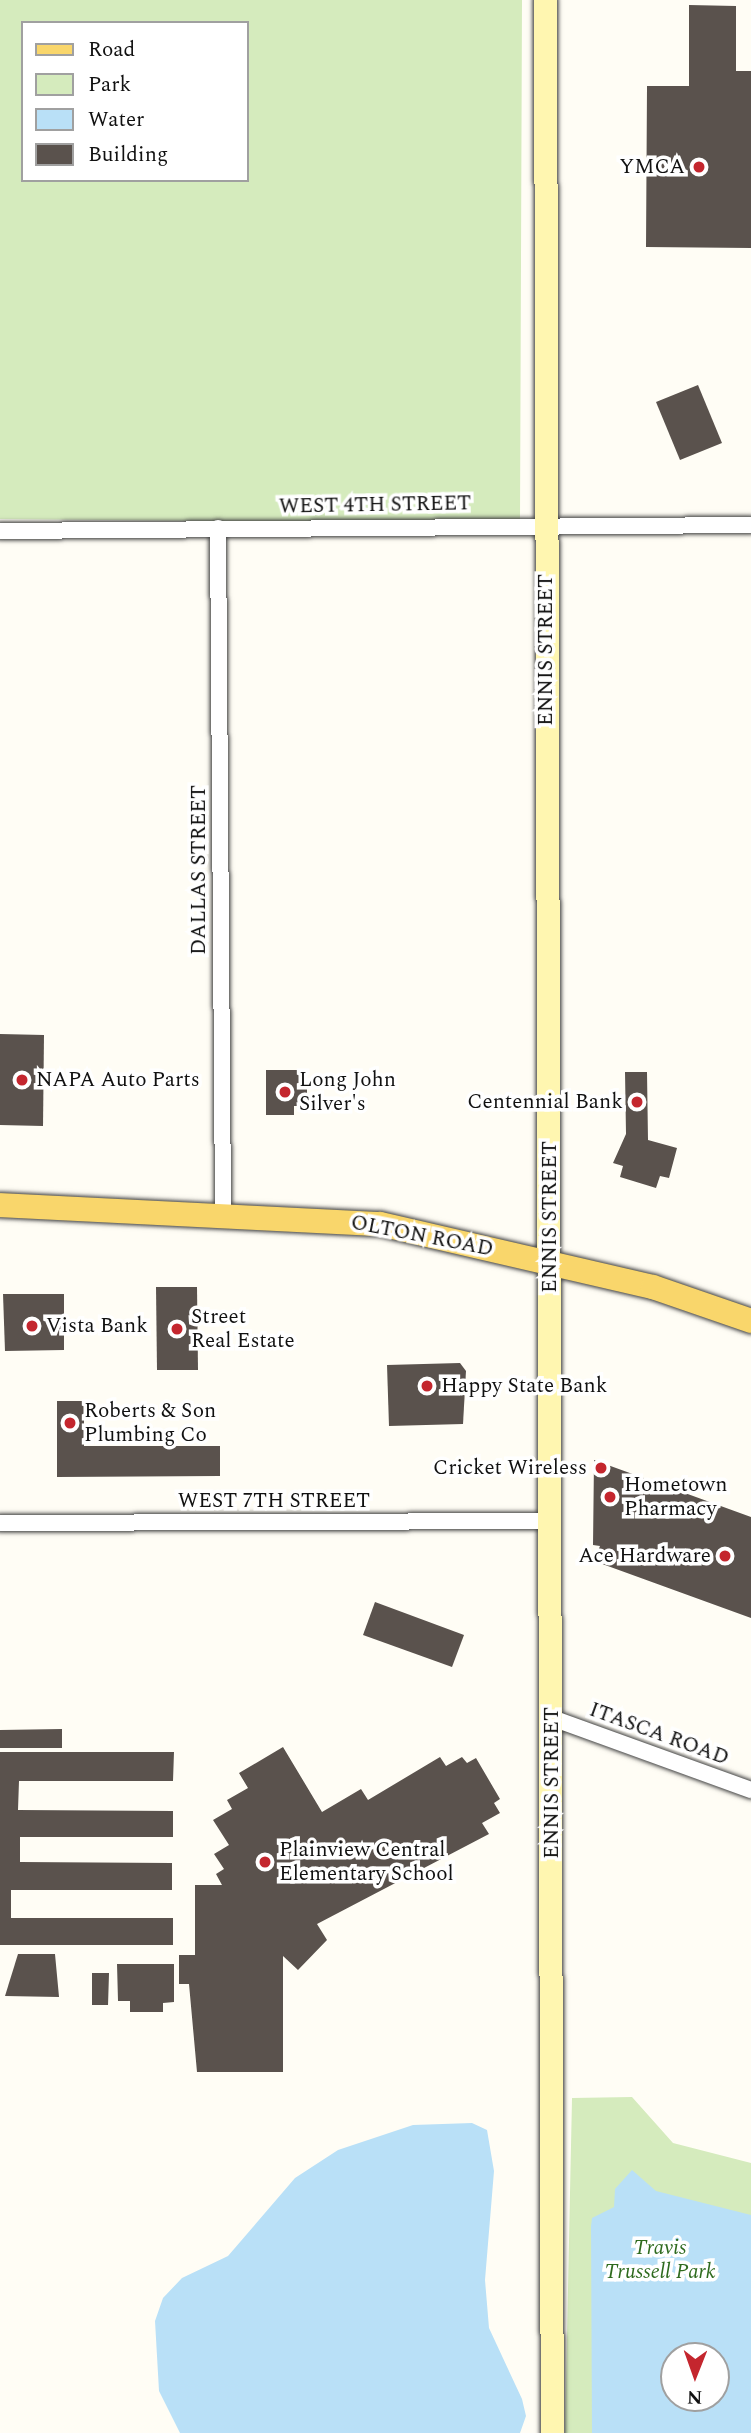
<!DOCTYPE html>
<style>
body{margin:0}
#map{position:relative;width:751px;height:2433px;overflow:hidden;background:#fffdf5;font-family:Spectral,serif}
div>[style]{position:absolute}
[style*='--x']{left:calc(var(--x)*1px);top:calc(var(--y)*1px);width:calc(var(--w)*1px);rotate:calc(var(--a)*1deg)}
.green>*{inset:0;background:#d5ebbd}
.water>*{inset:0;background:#b9e0f7}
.building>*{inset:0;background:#5a524d}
.roads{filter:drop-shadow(0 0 2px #444) drop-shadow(0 0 2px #444)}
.street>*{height:16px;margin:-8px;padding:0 8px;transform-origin:8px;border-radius:8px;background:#fff}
.secondary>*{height:23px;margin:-11.5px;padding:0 11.5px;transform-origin:11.5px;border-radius:11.5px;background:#fff6b0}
.primary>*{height:24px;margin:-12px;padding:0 12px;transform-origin:12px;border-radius:12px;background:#f9d66b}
.dots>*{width:19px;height:19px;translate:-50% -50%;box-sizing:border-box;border:4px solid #fff;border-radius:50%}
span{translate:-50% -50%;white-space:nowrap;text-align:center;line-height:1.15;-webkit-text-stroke:7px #fff;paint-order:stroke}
.poi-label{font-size:21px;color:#111}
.right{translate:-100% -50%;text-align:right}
.left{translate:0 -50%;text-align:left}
.street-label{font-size:21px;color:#111}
.park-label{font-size:21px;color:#2f6b1f;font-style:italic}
.legend{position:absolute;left:21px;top:21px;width:228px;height:161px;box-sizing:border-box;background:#fff;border:2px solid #a0a0a0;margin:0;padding:9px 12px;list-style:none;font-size:21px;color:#111}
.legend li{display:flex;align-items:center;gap:14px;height:35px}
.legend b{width:35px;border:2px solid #a0a0a0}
.north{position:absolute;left:660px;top:2342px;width:70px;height:70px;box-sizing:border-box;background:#fff;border:2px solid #a0a0a0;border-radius:50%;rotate:181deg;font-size:19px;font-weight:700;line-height:28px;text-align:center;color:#111}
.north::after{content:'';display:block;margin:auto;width:24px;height:32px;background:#c4262e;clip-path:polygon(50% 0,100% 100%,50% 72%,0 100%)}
</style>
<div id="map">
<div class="green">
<i style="clip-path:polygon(evenodd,0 0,522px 0,520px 524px,0 519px,0 0,23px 23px,247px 23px,247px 180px,23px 180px,23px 23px)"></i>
<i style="clip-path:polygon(evenodd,632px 2097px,673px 2143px,751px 2163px,751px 2433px,565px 2433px,572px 2098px,632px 2097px,674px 2356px,716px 2356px,716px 2398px,674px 2398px,674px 2356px)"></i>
</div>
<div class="water">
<i style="clip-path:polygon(472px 2123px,487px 2130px,494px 2171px,485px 2280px,489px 2328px,522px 2399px,526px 2416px,520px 2433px,180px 2433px,159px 2391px,155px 2321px,163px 2298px,182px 2278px,228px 2256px,295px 2178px,338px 2150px,413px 2125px)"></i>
<i style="clip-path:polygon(evenodd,632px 2170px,656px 2191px,751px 2215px,751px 2433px,592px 2433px,591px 2226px,592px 2218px,614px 2207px,615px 2189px,632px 2170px,674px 2356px,716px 2356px,716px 2398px,674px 2398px,674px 2356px)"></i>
</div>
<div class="building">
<i style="clip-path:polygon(689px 5px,736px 6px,736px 71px,751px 71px,751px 248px,646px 247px,647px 86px,689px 86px)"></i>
<i style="clip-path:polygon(698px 385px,722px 443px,680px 460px,656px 402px)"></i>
<i style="clip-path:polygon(0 1034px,44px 1035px,43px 1126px,0 1125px)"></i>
<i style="clip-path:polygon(266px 1070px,307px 1070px,307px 1106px,294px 1106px,294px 1115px,266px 1115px)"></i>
<i style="clip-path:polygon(625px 1072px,647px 1072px,648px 1140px,677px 1148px,669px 1178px,660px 1176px,656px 1188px,620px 1177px,623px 1166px,613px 1163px,626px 1134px)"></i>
<i style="clip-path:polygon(156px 1287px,197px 1287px,198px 1370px,157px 1370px)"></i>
<i style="clip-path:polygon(3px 1294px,64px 1294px,64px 1350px,5px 1351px)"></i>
<i style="clip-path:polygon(460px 1363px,466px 1371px,463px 1424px,389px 1426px,387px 1365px)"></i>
<i style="clip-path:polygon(57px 1401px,84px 1401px,84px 1446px,220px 1446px,220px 1476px,57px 1477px)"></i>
<i style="clip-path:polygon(594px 1460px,751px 1517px,751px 1618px,594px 1561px,600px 1546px,593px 1545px)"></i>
<i style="clip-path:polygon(375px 1602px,464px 1635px,452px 1667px,363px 1635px)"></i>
<i style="clip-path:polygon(62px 1729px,62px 1748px,0 1748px,0 1730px)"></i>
<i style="clip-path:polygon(283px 1747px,322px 1812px,361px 1789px,368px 1800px,440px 1757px,446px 1766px,462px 1757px,467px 1763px,476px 1758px,500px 1799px,494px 1803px,500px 1813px,482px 1823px,489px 1834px,317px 1924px,327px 1940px,298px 1970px,283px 1956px,283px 2072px,197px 2072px,189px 1984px,179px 1984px,179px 1955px,195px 1955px,195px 1885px,222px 1885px,216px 1874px,224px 1869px,214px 1854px,229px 1845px,213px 1820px,232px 1809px,227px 1800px,248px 1788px,239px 1773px)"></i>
<i style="clip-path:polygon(0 1752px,174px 1752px,173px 1781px,19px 1781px,18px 1810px,173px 1811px,173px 1837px,20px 1837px,20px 1862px,172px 1863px,172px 1890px,11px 1890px,11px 1918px,173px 1918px,173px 1945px,0 1945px)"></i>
<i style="clip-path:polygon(18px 1954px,55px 1954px,59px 1997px,5px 1996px)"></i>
<i style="clip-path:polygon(117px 1964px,174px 1964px,174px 2002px,163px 2003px,163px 2012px,130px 2012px,130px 2001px,118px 2001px)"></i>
<i style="clip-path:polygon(92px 1973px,109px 1973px,108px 2005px,92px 2005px)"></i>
</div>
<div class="roads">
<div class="street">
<i style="--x:218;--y:528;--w:684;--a:89.58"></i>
<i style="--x:0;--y:531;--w:751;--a:-0.46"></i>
<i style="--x:0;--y:1523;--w:549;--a:-0.21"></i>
<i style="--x:552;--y:1718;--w:212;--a:19.9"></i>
</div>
<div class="secondary">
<i style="--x:545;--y:0;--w:2433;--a:89.84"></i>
</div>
<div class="primary">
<i style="--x:0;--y:1205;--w:380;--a:2.9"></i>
<i style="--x:380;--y:1224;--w:280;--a:13"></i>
<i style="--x:653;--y:1287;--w:104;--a:19.1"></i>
</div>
</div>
<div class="dots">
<i style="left:699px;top:167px;background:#c4262e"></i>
<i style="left:22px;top:1080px;background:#c4262e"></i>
<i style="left:285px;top:1092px;background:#c4262e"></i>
<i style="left:637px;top:1102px;background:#c4262e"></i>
<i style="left:32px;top:1326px;background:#c4262e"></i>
<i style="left:177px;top:1329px;background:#c4262e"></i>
<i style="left:427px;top:1386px;background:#c4262e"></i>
<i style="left:70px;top:1423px;background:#c4262e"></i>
<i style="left:601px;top:1468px;background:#c4262e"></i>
<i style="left:610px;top:1497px;background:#c4262e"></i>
<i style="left:725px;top:1556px;background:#c4262e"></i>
<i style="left:265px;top:1862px;background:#c4262e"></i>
</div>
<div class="poi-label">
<span class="right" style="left:685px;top:167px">YMCA</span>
<span class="left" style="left:36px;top:1080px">NAPA Auto Parts</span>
<span class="left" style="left:299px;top:1092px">Long John<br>Silver's</span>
<span class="right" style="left:623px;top:1102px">Centennial Bank</span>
<span class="left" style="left:191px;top:1329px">Street<br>Real Estate</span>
<span class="left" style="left:46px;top:1326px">Vista Bank</span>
<span class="left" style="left:441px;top:1386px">Happy State Bank</span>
<span class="left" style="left:84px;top:1423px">Roberts &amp; Son<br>Plumbing Co</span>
<span class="right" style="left:587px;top:1468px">Cricket Wireless</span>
<span class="left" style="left:624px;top:1497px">Hometown<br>Pharmacy</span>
<span class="right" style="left:711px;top:1556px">Ace Hardware</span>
<span class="left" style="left:279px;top:1862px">Plainview Central<br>Elementary School</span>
</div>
<div class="street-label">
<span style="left:375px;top:505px;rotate:-1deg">WEST 4TH STREET</span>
<span style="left:546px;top:650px;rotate:-90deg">ENNIS STREET</span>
<span style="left:199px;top:870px;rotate:-90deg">DALLAS STREET</span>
<span style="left:550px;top:1217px;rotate:-90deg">ENNIS STREET</span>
<span style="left:422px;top:1236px;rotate:11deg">OLTON ROAD</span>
<span style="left:274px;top:1501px">WEST 7TH STREET</span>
<span style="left:659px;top:1734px;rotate:20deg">ITASCA ROAD</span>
<span style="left:552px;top:1783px;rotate:-90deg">ENNIS STREET</span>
</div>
<div class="park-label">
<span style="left:660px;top:2260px">Travis<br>Trussell Park</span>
</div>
<ul class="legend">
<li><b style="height:9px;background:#f9d66b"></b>Road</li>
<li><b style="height:19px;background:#d5ebbd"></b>Park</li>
<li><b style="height:19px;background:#b9e0f7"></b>Water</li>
<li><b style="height:19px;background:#5a524d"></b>Building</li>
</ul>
<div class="north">N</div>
</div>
